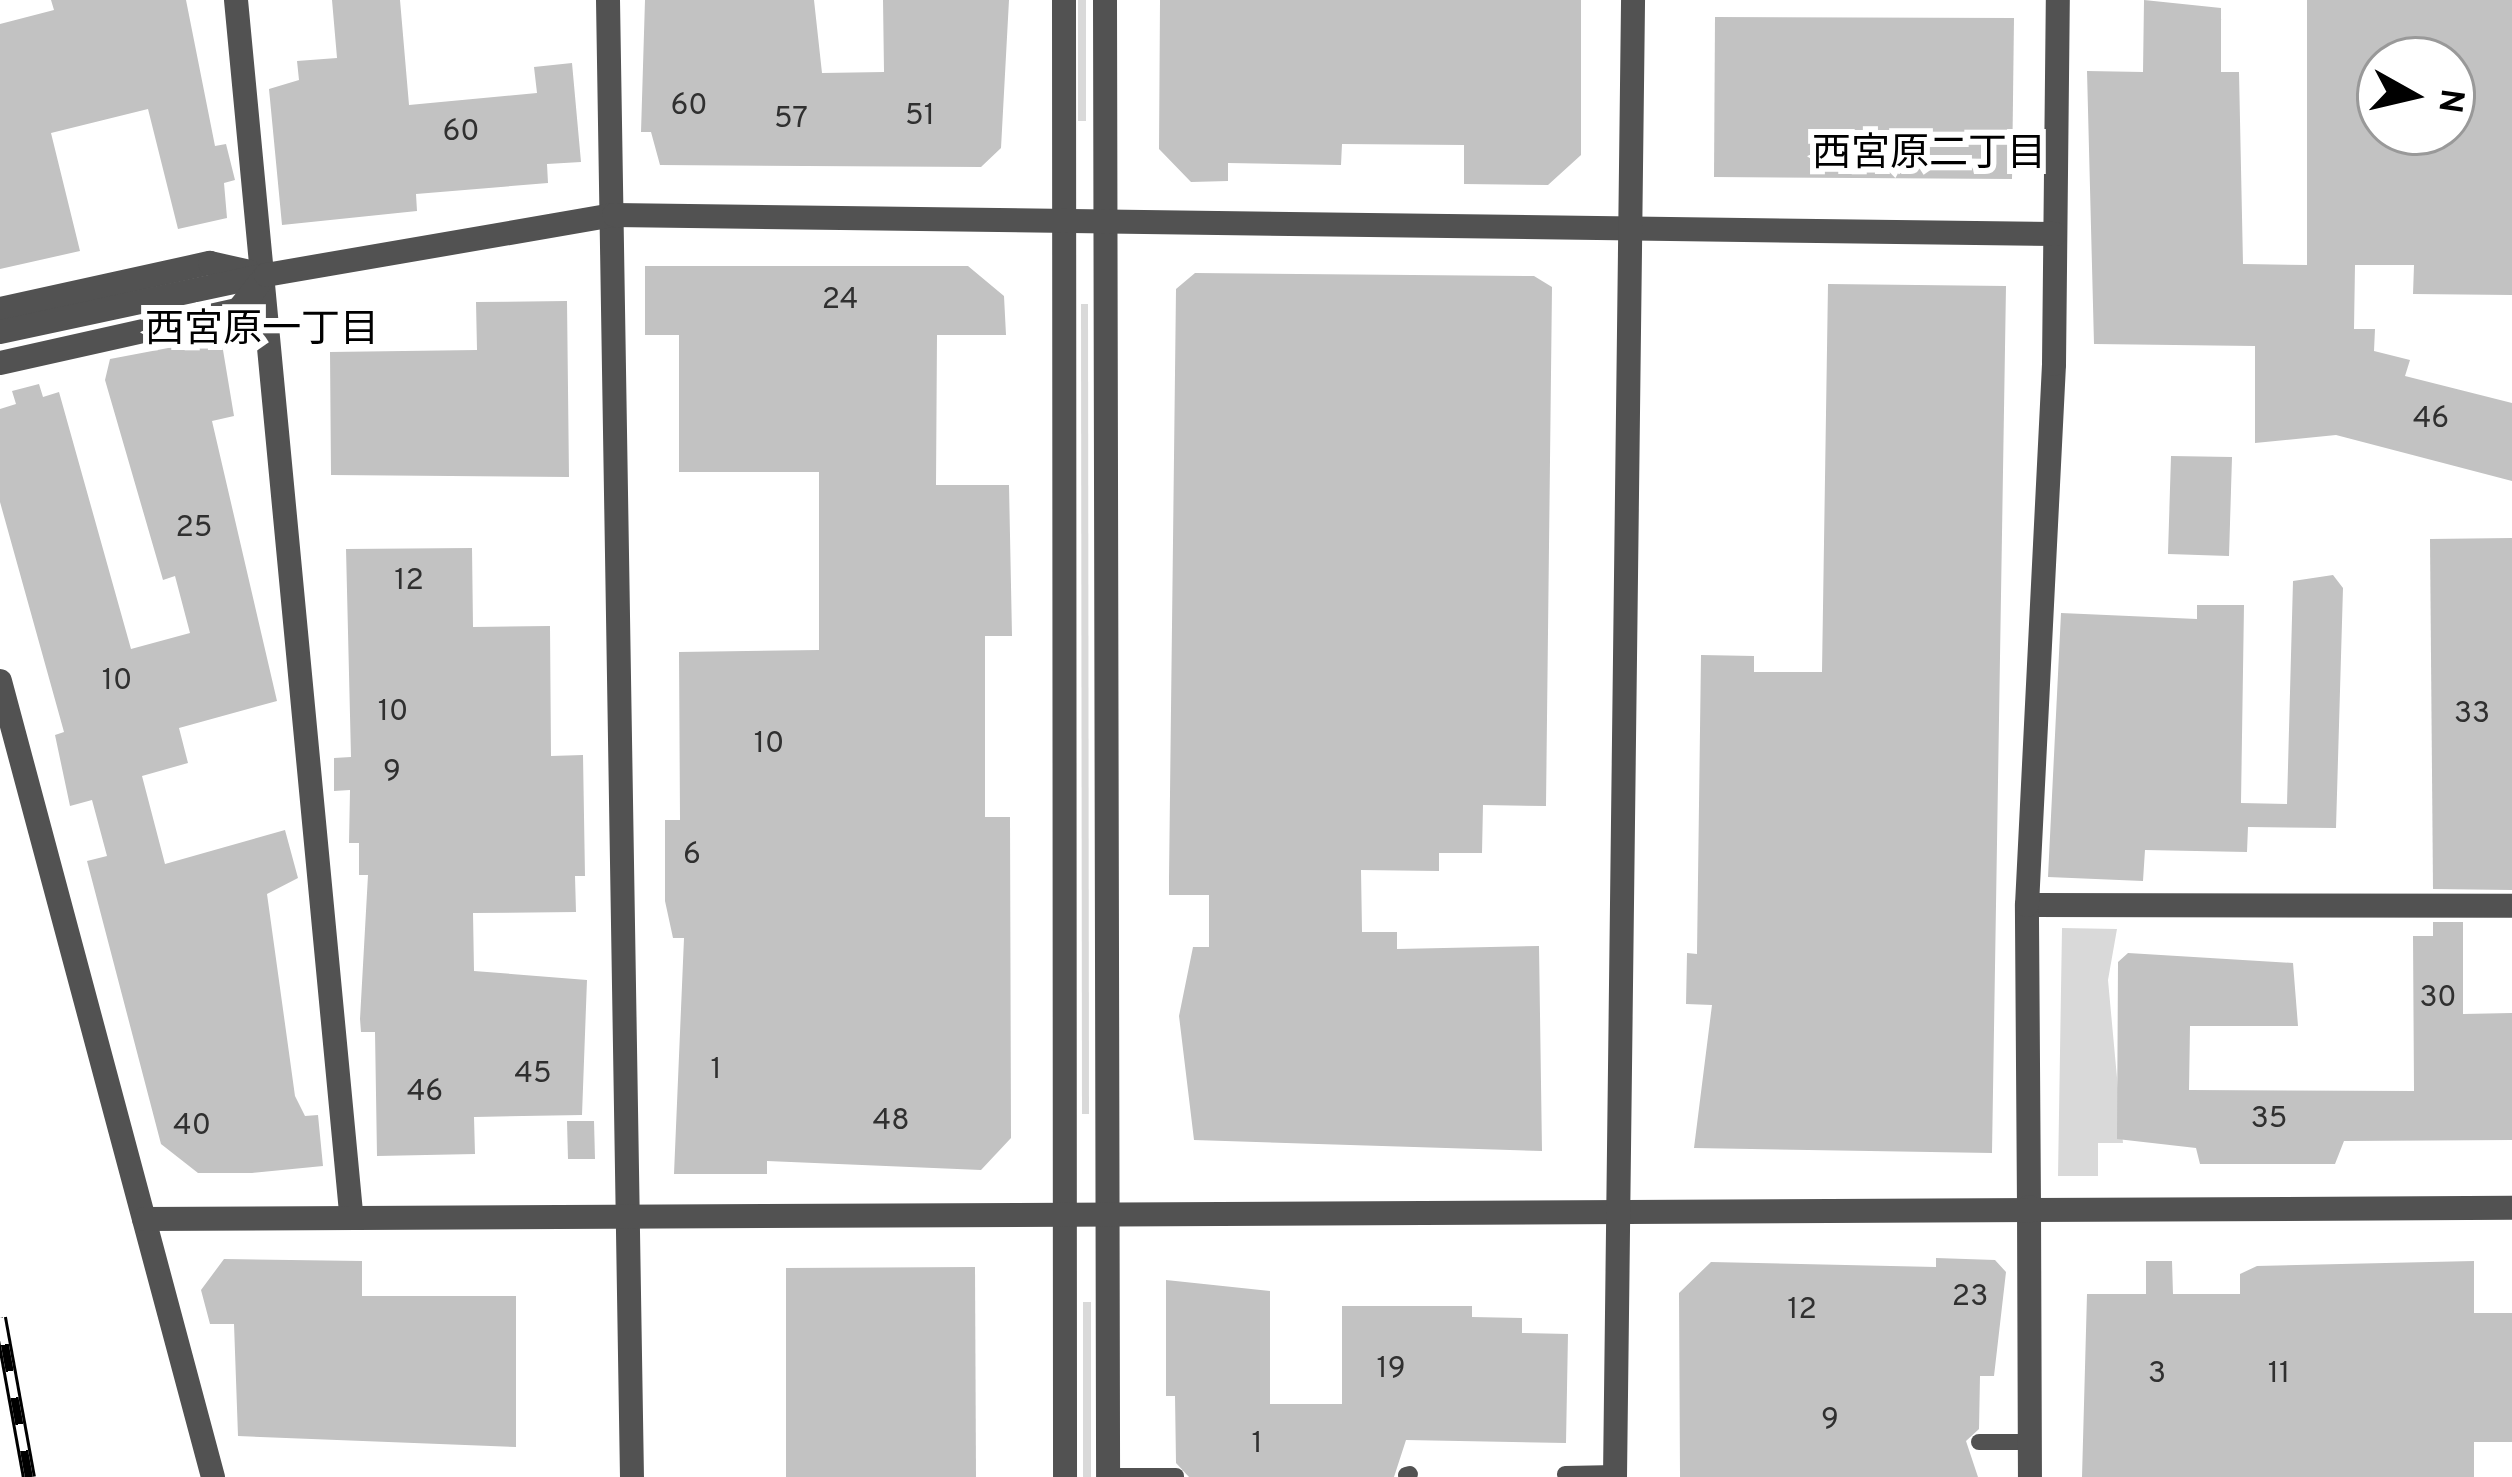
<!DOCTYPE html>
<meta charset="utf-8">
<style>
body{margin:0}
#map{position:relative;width:2512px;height:1477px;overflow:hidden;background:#fff;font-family:Overpass,"Noto Sans JP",sans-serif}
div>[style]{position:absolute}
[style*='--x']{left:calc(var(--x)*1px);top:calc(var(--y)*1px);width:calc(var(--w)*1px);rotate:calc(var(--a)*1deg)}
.green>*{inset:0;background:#d9d9d9}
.building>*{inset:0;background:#c2c2c2}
.service>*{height:16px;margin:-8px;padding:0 8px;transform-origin:8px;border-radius:8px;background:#525252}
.minor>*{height:24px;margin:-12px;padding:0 12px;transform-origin:12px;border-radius:12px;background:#525252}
.tertiary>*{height:24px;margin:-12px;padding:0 12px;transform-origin:12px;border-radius:12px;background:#525252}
.rail>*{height:14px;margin-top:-7px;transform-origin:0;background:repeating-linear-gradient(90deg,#fff 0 27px,#000 0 54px);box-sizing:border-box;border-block:3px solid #000}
span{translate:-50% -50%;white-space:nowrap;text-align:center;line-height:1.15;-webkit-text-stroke:12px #fff;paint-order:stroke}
.number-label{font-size:30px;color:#303030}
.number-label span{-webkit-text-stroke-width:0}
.neighbourhood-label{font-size:39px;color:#000}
.north{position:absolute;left:2356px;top:36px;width:120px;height:120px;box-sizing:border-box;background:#fff;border:3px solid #999;border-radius:50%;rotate:98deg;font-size:33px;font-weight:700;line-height:48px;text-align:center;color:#000}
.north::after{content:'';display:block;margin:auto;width:42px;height:54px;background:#000;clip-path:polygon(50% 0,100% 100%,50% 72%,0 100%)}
</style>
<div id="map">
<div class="green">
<i style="clip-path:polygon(1078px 0,1086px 0,1086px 121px,1078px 121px)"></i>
<i style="clip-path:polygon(1081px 304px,1088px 304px,1089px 1114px,1082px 1114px)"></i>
<i style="clip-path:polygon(2062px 928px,2117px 929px,2108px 980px,2123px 1143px,2098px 1143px,2098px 1176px,2058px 1176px)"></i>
<i style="clip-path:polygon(1083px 1302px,1091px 1302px,1091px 1477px,1083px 1477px)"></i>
</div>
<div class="building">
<i style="clip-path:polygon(51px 0,186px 0,215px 146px,226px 144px,235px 180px,224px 183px,227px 218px,178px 229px,148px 109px,51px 133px,80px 251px,0 269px,0 24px,54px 10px)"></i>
<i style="clip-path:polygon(332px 0,400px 0,409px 105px,537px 93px,534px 67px,572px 63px,581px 162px,547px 164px,548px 183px,416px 194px,417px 211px,282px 225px,269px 89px,299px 80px,297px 61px,337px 58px)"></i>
<i style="clip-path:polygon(645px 0,814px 0,822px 73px,884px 72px,883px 0,1009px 0,1001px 148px,981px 167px,660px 165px,651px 132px,641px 132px)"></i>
<i style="clip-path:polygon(1160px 0,1581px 0,1581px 155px,1548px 185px,1464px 184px,1464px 145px,1342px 144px,1341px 165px,1228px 163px,1228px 181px,1191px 182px,1159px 149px)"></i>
<i style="clip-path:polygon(evenodd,2144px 0,2221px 8px,2221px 72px,2239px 72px,2243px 264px,2307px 265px,2307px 0,2512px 0,2512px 295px,2413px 294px,2414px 265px,2355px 265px,2354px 329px,2375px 329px,2374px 351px,2410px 360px,2405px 376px,2512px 403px,2512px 481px,2336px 435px,2255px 443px,2255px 346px,2094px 344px,2087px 71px,2143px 72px,2144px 0,2380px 60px,2452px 60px,2452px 132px,2380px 132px,2380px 60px)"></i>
<i style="clip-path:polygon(1715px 17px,2014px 18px,2012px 179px,1714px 177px)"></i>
<i style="clip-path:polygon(645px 266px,968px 266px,1004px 296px,1006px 335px,937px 335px,936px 485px,1009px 485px,1012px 636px,985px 636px,985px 817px,1010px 817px,1011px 1138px,981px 1170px,767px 1161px,767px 1174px,674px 1174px,684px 938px,673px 938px,665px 901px,665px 820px,680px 820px,679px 652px,819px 650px,819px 472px,679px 472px,679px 335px,645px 335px)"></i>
<i style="clip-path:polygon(1195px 273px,1534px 276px,1552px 287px,1546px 806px,1483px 805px,1482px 853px,1439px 853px,1439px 871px,1361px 870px,1362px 932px,1397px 932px,1397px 949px,1539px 946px,1542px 1151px,1194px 1140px,1179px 1016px,1193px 947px,1209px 947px,1209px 895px,1169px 895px,1169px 878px,1176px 289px)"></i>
<i style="clip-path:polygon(1828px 284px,2006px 286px,1992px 1153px,1694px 1148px,1712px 1005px,1686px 1004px,1687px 953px,1697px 954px,1701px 655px,1754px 656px,1754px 672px,1822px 672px)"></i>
<i style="clip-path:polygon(567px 301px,569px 477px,331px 475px,330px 352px,477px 350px,476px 302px)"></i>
<i style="clip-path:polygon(221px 338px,234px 416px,212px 421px,277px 701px,179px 728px,188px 763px,142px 776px,165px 864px,285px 830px,298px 878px,267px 894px,295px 1096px,305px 1116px,318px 1115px,323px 1166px,252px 1173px,198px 1173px,161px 1144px,87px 861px,107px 856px,92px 800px,70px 806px,55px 735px,64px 732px,0 502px,0 409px,16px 404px,12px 391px,39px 384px,43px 397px,59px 392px,131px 649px,190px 633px,175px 576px,163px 580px,105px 380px,110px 359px)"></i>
<i style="clip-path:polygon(2171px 456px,2232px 457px,2229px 556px,2168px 554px)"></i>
<i style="clip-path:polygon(2512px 538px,2512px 890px,2433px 889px,2430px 539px)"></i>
<i style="clip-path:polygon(472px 548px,473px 627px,550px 626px,551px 756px,583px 755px,585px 876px,575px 876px,576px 912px,473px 913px,474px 971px,587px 980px,582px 1115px,474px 1117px,475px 1154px,377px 1156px,375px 1032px,361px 1032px,360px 1019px,368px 875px,359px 875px,359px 843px,349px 843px,350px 790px,334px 791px,334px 758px,351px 757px,346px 549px)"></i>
<i style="clip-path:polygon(2333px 575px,2343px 588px,2336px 828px,2248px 827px,2247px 852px,2145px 850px,2143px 881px,2048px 877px,2061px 613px,2197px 619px,2197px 605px,2244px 605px,2241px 803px,2287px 804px,2293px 581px)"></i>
<i style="clip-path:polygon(2433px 922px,2463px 922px,2463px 1014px,2512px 1013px,2512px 1140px,2344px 1141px,2335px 1164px,2200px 1164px,2196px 1148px,2117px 1139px,2118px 962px,2128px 953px,2293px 963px,2298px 1026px,2190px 1026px,2189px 1090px,2414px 1091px,2413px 936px,2433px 936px)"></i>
<i style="clip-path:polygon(567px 1121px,594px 1121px,595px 1159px,568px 1159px)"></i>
<i style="clip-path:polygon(1936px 1258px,1995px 1260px,2006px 1272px,1994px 1376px,1980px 1376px,1979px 1429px,1966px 1441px,1978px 1477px,1680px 1477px,1679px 1293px,1711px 1262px,1936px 1267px)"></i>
<i style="clip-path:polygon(224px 1259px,362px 1261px,362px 1296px,516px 1296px,516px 1447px,238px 1436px,234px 1324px,210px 1324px,201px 1290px)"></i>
<i style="clip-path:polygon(2146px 1261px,2172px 1261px,2173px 1294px,2240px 1294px,2240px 1274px,2257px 1266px,2474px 1261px,2474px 1313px,2512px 1313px,2512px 1442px,2474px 1442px,2474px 1477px,2082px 1477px,2087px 1294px,2146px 1294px)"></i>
<i style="clip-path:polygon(975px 1267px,976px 1477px,786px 1477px,786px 1268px)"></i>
<i style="clip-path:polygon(1166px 1280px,1270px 1291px,1270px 1404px,1342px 1404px,1342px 1306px,1472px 1306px,1472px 1317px,1522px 1318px,1522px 1333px,1568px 1334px,1566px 1443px,1406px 1440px,1394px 1477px,1189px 1477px,1176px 1463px,1175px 1396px,1166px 1396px)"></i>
</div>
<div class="service">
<i style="--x:1979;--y:1442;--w:51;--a:0"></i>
<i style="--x:1565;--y:1474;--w:51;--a:-1.1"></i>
<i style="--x:1406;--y:1475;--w:4;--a:-14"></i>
<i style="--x:1108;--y:1476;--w:68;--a:0"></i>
</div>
<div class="minor">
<i style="--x:236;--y:0;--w:1218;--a:84.58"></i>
<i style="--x:0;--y:309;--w:215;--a:-12.4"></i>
<i style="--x:210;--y:263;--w:41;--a:12.7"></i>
<i style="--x:0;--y:332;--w:272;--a:-12.1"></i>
<i style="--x:0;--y:363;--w:244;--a:-12.6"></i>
<i style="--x:238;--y:310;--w:45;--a:-51.3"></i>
<i style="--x:2027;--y:905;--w:485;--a:0.1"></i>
<i style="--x:2029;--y:1207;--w:302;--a:-90.4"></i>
<i style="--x:2027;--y:905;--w:542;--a:-87.14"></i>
<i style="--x:2054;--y:364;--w:364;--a:-89.4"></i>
</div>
<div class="tertiary">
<i style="--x:608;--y:0;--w:1477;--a:89.07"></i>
<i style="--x:1064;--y:0;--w:1477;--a:89.96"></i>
<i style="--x:1105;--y:0;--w:1477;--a:89.88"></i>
<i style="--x:266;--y:275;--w:353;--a:-9.8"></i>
<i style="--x:614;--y:215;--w:1441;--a:0.76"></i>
<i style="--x:0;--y:681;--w:824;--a:75.02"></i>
<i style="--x:2029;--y:1207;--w:270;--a:89.8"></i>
<i style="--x:144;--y:1219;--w:2368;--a:-0.27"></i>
<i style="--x:1615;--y:1477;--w:1477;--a:-89.3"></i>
</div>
<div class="rail">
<i style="--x:0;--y:1318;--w:162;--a:79.7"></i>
</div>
<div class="number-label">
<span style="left:689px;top:107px">60</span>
<span style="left:920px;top:117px">51</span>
<span style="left:791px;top:120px">57</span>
<span style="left:461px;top:133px">60</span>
<span style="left:840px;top:301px">24</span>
<span style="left:2431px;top:420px">46</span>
<span style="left:194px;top:529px">25</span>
<span style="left:409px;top:582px">12</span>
<span style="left:117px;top:682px">10</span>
<span style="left:393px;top:713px">10</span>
<span style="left:2472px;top:715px">33</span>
<span style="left:769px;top:745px">10</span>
<span style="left:392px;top:773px">9</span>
<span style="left:692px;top:856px">6</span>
<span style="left:2438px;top:999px">30</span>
<span style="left:716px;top:1071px">1</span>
<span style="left:533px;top:1075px">45</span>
<span style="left:425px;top:1093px">46</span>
<span style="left:2269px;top:1120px">35</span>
<span style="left:891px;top:1122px">48</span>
<span style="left:192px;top:1127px">40</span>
<span style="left:1970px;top:1298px">23</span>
<span style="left:1802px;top:1311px">12</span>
<span style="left:1391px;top:1370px">19</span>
<span style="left:2157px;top:1375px">3</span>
<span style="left:2279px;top:1375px">11</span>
<span style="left:1830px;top:1421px">9</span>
<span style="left:1257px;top:1445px">1</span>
</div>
<div class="neighbourhood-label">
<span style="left:1929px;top:156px">西宮原二丁目</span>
<span style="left:262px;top:332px">西宮原一丁目</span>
</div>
<div class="north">N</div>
</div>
